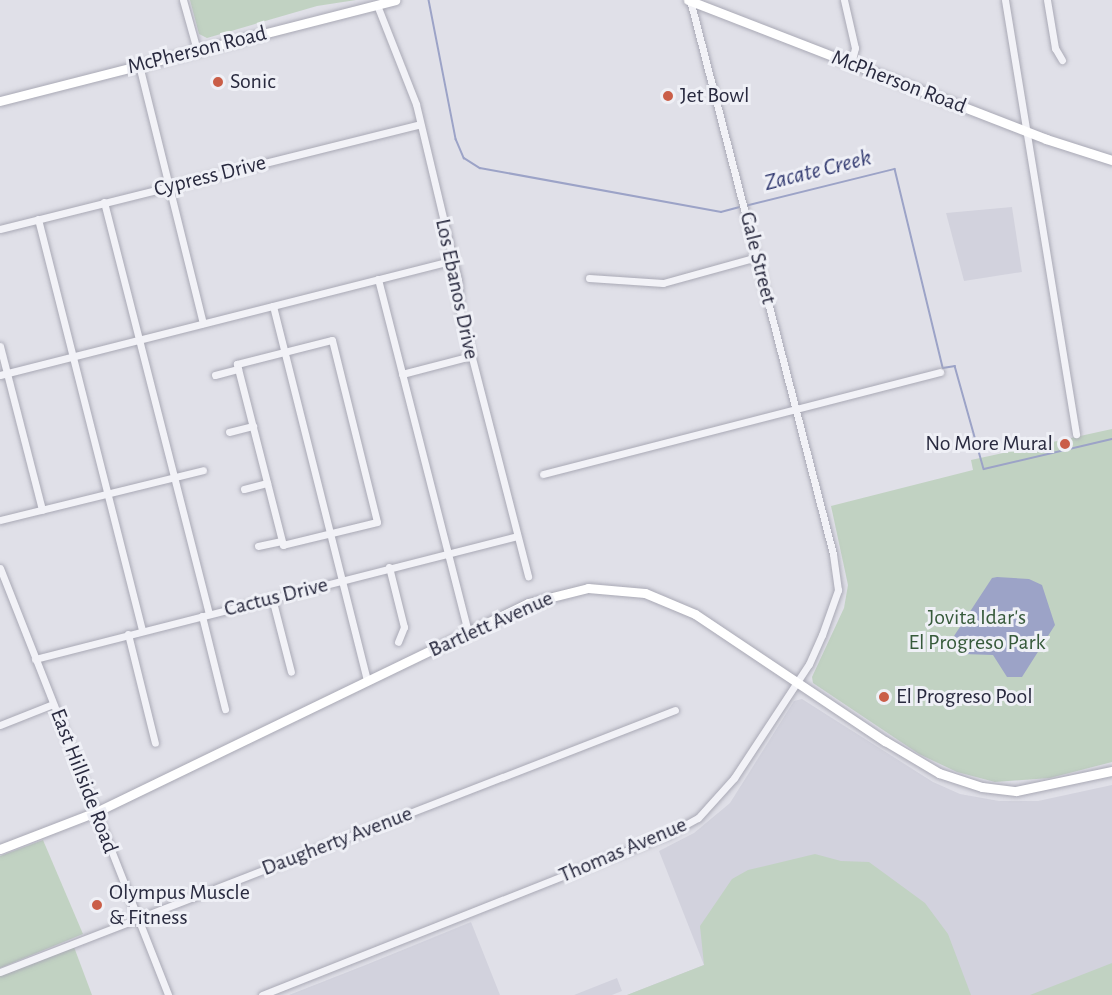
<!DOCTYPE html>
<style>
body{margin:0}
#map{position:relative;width:1112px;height:995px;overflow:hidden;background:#e0e0e8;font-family:"Alegreya Sans",sans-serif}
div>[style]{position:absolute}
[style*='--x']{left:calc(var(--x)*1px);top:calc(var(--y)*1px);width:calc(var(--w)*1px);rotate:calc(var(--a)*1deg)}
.built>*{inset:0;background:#d2d2dd}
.green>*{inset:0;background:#c1d2c2}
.water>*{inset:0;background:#9ca3c7}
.stream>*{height:1.5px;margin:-0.75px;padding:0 0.75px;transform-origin:0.75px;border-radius:0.75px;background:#9ca3c7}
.roads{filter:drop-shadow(0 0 2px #a9a9b5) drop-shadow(0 0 2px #a9a9b5)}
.minor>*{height:7px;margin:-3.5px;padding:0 3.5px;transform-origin:3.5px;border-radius:3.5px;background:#f2f2f7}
.major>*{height:9px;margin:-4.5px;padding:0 4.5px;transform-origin:4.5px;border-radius:4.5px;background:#fff}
.dots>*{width:16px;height:16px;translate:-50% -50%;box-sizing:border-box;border:3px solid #eff0f6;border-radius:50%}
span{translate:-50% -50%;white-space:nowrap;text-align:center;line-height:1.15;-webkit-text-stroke:6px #eff0f6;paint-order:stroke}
.street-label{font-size:22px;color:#292a3f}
.poi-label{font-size:22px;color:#292a3f}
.left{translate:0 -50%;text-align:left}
.right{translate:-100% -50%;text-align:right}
.park-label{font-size:22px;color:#375a3b}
.water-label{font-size:24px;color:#343c72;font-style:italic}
</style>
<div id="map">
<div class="built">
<i style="clip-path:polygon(1012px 207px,1022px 272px,964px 281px,946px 213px)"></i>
<i style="clip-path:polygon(802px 699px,933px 782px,960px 794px,999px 801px,1038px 801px,1112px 785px,1112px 995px,627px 995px,704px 965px,659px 851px,694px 833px,730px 803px,794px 701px)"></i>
<i style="clip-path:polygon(471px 922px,500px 995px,289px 995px,368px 964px)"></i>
<i style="clip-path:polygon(617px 978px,622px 991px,612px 995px,574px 995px)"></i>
</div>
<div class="green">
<i style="clip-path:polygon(190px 0,356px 0,317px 6px,207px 38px,199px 34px)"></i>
<i style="clip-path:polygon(1112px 429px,1112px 762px,1050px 778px,995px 782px,957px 772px,919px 754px,813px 683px,812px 677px,844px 608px,848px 585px,831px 506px,973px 470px,971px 460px)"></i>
<i style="clip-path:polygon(43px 840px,83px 934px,0 968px,0 856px)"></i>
<i style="clip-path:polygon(815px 854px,841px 861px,869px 862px,925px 903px,948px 934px,971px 995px,627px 995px,704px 965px,700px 926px,732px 879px,748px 870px)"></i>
<i style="clip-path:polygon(74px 947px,92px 995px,0 995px,0 976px)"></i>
<i style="clip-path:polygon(1112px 962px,1112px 995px,1030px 995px,1112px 963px)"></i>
</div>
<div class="water">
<i style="clip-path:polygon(997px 577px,1029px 579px,1042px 585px,1055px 625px,1022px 677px,1007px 677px,993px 655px,963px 654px,954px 636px,992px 578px)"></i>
</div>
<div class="stream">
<i style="--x:429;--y:0;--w:142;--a:79"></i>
<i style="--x:456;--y:139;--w:21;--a:67"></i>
<i style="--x:464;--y:158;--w:19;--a:32"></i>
<i style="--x:480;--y:168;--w:245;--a:10.3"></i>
<i style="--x:721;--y:212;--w:20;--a:-15"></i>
<i style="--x:745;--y:206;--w:154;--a:-13.9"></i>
<i style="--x:895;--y:169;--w:205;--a:76.4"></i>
<i style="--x:943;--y:368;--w:12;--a:-9"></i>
<i style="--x:955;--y:366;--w:107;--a:74.3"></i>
<i style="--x:984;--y:469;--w:131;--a:-13.2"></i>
</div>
<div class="roads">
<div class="minor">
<i style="--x:183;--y:0;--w:52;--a:74.4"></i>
<i style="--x:844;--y:0;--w:49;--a:77.1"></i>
<i style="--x:855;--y:48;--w:16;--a:104"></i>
<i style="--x:1005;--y:0;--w:440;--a:80.7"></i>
<i style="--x:1047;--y:0;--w:49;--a:80.5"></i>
<i style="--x:1055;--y:48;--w:14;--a:60"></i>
<i style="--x:377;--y:5;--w:106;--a:68.5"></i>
<i style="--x:416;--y:104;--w:181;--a:76.6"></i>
<i style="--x:458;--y:280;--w:31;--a:86"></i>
<i style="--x:460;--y:311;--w:274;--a:75.6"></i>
<i style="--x:139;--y:65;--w:266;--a:76.1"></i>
<i style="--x:104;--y:202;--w:425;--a:75.7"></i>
<i style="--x:38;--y:219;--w:425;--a:75.8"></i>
<i style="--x:0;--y:229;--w:433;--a:-14"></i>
<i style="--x:589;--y:278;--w:74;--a:3.9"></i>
<i style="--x:663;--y:283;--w:98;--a:-15.5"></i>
<i style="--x:378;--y:279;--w:364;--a:75.7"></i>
<i style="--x:273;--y:306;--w:386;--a:75.9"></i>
<i style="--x:332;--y:340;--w:187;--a:76.1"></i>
<i style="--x:377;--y:522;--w:97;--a:166.3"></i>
<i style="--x:283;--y:545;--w:187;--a:-104.3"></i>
<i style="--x:237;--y:364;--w:98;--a:-14.2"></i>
<i style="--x:0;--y:346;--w:169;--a:75.6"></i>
<i style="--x:402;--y:374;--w:71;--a:-14.6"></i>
<i style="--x:0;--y:375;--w:467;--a:-14.2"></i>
<i style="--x:215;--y:375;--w:24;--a:-15"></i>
<i style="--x:229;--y:432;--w:25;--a:-14"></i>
<i style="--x:543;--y:474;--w:410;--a:-14.4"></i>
<i style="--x:244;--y:489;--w:24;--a:-15"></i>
<i style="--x:0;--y:520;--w:209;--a:-13.8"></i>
<i style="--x:258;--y:546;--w:24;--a:-12"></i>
<i style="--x:389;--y:567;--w:62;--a:76"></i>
<i style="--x:404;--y:627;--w:16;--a:112"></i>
<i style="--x:0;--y:568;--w:459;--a:68.5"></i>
<i style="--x:272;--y:598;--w:76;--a:75.6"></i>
<i style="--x:202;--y:616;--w:96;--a:76.1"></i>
<i style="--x:128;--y:634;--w:112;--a:76.1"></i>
<i style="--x:35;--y:659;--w:497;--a:-14.3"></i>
<i style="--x:0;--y:725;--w:57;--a:-21.6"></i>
<i style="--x:0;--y:972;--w:724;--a:-21.21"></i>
<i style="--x:262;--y:995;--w:435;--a:-21.6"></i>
<i style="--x:667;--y:835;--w:35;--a:-29"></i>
<i style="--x:698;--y:818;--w:54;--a:-48"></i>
<i style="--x:734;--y:778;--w:136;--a:-56.7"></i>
<i style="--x:809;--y:664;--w:32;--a:-66"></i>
<i style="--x:822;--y:635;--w:48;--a:-70.4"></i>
<i style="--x:838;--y:590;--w:36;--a:-98"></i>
<i style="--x:833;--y:554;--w:572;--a:-104.47"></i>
</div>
<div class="major">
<i style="--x:688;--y:0;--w:384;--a:21.2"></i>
<i style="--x:1046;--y:139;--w:69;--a:17.7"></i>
<i style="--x:0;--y:101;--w:408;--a:-14.3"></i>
<i style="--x:0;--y:849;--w:103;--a:-21.1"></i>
<i style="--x:96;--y:812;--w:480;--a:-25.8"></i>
<i style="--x:528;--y:603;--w:62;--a:-14"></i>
<i style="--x:588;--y:588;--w:57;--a:5"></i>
<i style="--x:645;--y:593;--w:54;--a:22.8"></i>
<i style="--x:695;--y:614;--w:229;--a:33.8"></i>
<i style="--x:885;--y:741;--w:63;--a:30.7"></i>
<i style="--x:939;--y:773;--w:45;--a:18"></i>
<i style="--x:982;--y:787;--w:34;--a:7"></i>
<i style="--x:1016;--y:791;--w:98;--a:-11.8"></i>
</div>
</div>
<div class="dots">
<i style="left:218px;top:82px;background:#ca5e48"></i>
<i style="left:668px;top:96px;background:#ca5e48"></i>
<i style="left:1065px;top:444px;background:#ca5e48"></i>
<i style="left:884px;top:697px;background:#ca5e48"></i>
<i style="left:97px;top:905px;background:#ca5e48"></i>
</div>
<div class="street-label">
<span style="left:197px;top:50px;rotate:-14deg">McPherson Road</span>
<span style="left:899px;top:82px;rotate:21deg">McPherson Road</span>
<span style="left:210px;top:176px;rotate:-14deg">Cypress Drive</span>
<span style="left:758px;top:258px;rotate:76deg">Gale Street</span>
<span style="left:457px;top:289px;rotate:78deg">Los Ebanos Drive</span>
<span style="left:276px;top:597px;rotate:-14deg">Cactus Drive</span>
<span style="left:491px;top:624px;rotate:-24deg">Bartlett Avenue</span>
<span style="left:84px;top:781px;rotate:69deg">East Hillside Road</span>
<span style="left:337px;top:841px;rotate:-21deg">Daugherty Avenue</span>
<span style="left:623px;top:850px;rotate:-23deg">Thomas Avenue</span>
</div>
<div class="poi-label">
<span class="left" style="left:230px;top:82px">Sonic</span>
<span class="left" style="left:680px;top:96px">Jet Bowl</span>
<span class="right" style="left:1053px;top:444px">No More Mural</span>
<span class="left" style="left:896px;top:697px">El Progreso Pool</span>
<span class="left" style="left:109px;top:905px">Olympus Muscle<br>&amp; Fitness</span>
</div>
<div class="park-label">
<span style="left:977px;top:630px">Jovita Idar's<br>El Progreso Park</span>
</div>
<div class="water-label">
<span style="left:818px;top:171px;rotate:-14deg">Zacate Creek</span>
</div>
</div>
